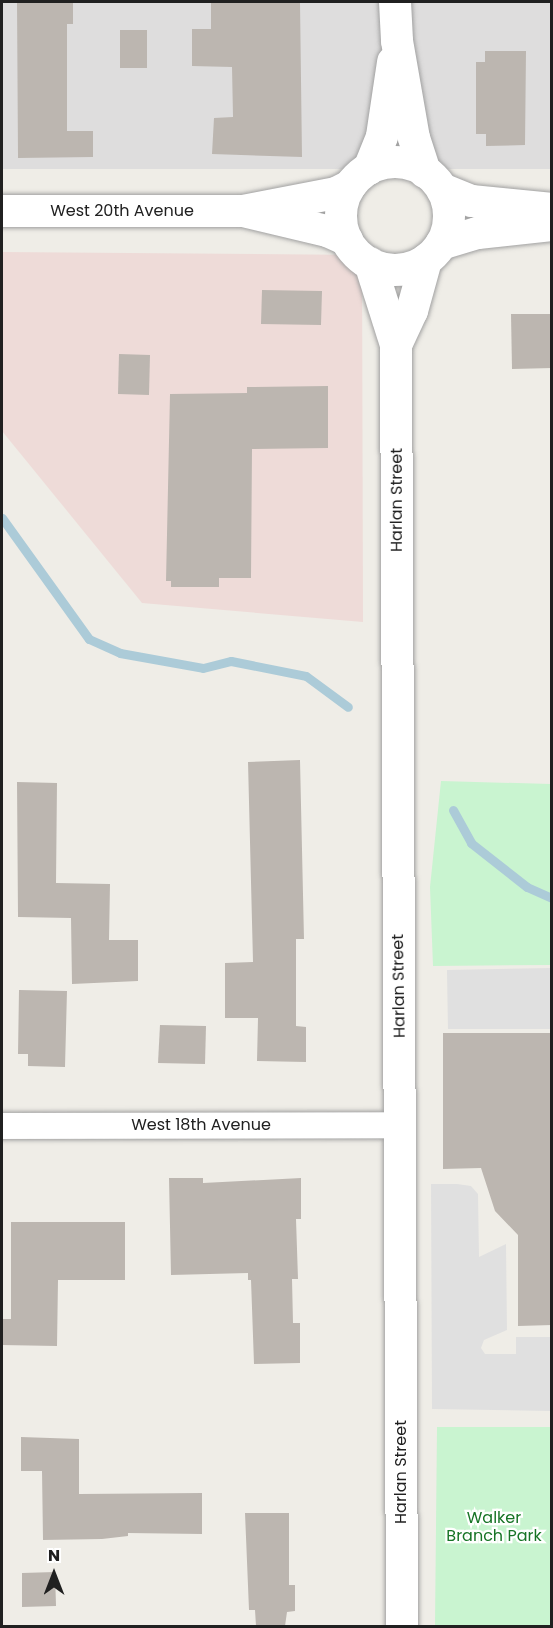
<!DOCTYPE html>
<style>
body{margin:0}
#map{position:relative;width:553px;height:1628px;overflow:hidden;background:#efede7;font-family:Poppins,sans-serif}
div>[style]{position:absolute}
[style*='--x']{left:calc(var(--x)*1px);top:calc(var(--y)*1px);width:calc(var(--w)*1px);rotate:calc(var(--a)*1deg)}
.residential>*{inset:0;background:#dedddd}
.commercial>*{inset:0;background:#eedbd8}
.park>*{inset:0;background:#c9f4d0}
.parking>*{inset:0;background:#e0e0e0}
.stream>*{height:9px;margin:-4.5px;padding:0 4.5px;transform-origin:4.5px;border-radius:4.5px;background:#accbd8}
.building>*{inset:0;background:#bcb6b0}
.roads{filter:drop-shadow(0 0 2px #a1a1a1) drop-shadow(0 0 2px #a1a1a1)}
.minor>*{height:26px;margin:-13px;padding:0 13px;transform-origin:13px;border-radius:13px;background:#fff}
.tertiary>*{height:32px;margin:-16px;padding:0 16px;transform-origin:16px;border-radius:16px;background:#fff}
.tertiary>.ring{margin:-16px;padding:0;box-sizing:content-box;background:none;border:32px solid #fff;border-radius:50%}
span{translate:-50% -50%;white-space:nowrap;text-align:center;line-height:1.15;-webkit-text-stroke:4.5px #fff;paint-order:stroke}
.street-label{font-size:16px;color:#202020}
.park-label{font-size:16px;color:#177426}
.frame{position:absolute;inset:0;border:3px solid #202020;pointer-events:none}
.north{position:absolute;left:24px;top:1544px;width:60px;height:60px;-webkit-text-stroke:4px #fff;paint-order:stroke;rotate:0deg;font-size:16px;font-weight:700;line-height:24px;text-align:center;color:#202020}
.north::after{content:'';display:block;margin:auto;width:21px;height:27px;background:#202020;clip-path:polygon(50% 0,100% 100%,50% 72%,0 100%)}
</style>
<div id="map">
<div class="residential">
<i style="clip-path:polygon(2px 2px,551px 2px,551px 169px,2px 169px)"></i>
</div>
<div class="commercial">
<i style="clip-path:polygon(2px 252px,362px 255px,363px 622px,142px 603px,2px 431px)"></i>
</div>
<div class="park">
<i style="clip-path:polygon(441px 781px,551px 784px,551px 965px,433px 966px,430px 887px)"></i>
<i style="clip-path:polygon(437px 1427px,551px 1427px,551px 1626px,435px 1626px)"></i>
</div>
<div class="parking">
<i style="clip-path:polygon(551px 968px,551px 1029px,448px 1029px,447px 970px)"></i>
<i style="clip-path:polygon(431px 1184px,457px 1184px,471px 1186px,478px 1194px,479px 1257px,506px 1244px,507px 1330px,484px 1340px,481px 1348px,485px 1354px,516px 1354px,516px 1337px,551px 1337px,551px 1411px,432px 1409px)"></i>
</div>
<div class="stream">
<i style="--x:2;--y:518;--w:149;--a:54.3"></i>
<i style="--x:89;--y:639;--w:34;--a:24"></i>
<i style="--x:120;--y:653;--w:84;--a:10.2"></i>
<i style="--x:203;--y:668;--w:29;--a:-14"></i>
<i style="--x:231;--y:661;--w:76;--a:11.3"></i>
<i style="--x:306;--y:676;--w:52;--a:36.4"></i>
<i style="--x:453;--y:810;--w:38;--a:61"></i>
<i style="--x:471;--y:843;--w:71;--a:38.2"></i>
<i style="--x:527;--y:887;--w:27;--a:24"></i>
</div>
<div class="building">
<i style="clip-path:polygon(17px 2px,73px 2px,73px 24px,67px 24px,67px 131px,93px 131px,93px 157px,18px 158px)"></i>
<i style="clip-path:polygon(211px 2px,300px 2px,302px 157px,212px 154px,214px 118px,233px 117px,232px 67px,192px 66px,192px 29px,211px 29px)"></i>
<i style="clip-path:polygon(120px 30px,147px 30px,147px 68px,120px 68px)"></i>
<i style="clip-path:polygon(485px 51px,526px 51px,525px 145px,486px 146px,486px 134px,476px 134px,476px 62px,485px 62px)"></i>
<i style="clip-path:polygon(262px 290px,322px 291px,321px 325px,261px 324px)"></i>
<i style="clip-path:polygon(511px 314px,552px 314px,552px 368px,512px 369px)"></i>
<i style="clip-path:polygon(119px 354px,150px 355px,149px 395px,118px 394px)"></i>
<i style="clip-path:polygon(328px 386px,328px 448px,252px 449px,251px 578px,219px 578px,219px 587px,171px 587px,171px 581px,166px 581px,170px 394px,247px 393px,247px 387px)"></i>
<i style="clip-path:polygon(300px 760px,304px 939px,296px 939px,296px 1026px,306px 1027px,306px 1062px,257px 1061px,258px 1018px,225px 1018px,225px 963px,253px 962px,248px 762px)"></i>
<i style="clip-path:polygon(17px 782px,57px 783px,56px 883px,110px 884px,109px 940px,138px 940px,138px 981px,72px 984px,71px 918px,18px 917px)"></i>
<i style="clip-path:polygon(19px 990px,67px 991px,65px 1067px,28px 1066px,28px 1054px,18px 1054px)"></i>
<i style="clip-path:polygon(160px 1025px,206px 1026px,205px 1064px,158px 1063px)"></i>
<i style="clip-path:polygon(443px 1033px,552px 1033px,552px 1325px,518px 1326px,518px 1235px,495px 1211px,481px 1168px,443px 1169px)"></i>
<i style="clip-path:polygon(169px 1178px,203px 1178px,203px 1183px,301px 1178px,301px 1219px,296px 1219px,298px 1279px,292px 1279px,293px 1323px,300px 1323px,300px 1363px,254px 1364px,251px 1280px,248px 1280px,248px 1273px,171px 1275px)"></i>
<i style="clip-path:polygon(11px 1222px,125px 1222px,125px 1280px,58px 1280px,57px 1346px,2px 1345px,2px 1319px,11px 1319px)"></i>
<i style="clip-path:polygon(21px 1437px,79px 1439px,79px 1494px,202px 1493px,202px 1534px,128px 1533px,128px 1536px,102px 1539px,43px 1540px,42px 1471px,21px 1471px)"></i>
<i style="clip-path:polygon(245px 1513px,289px 1513px,289px 1585px,295px 1585px,295px 1611px,287px 1612px,285px 1626px,256px 1626px,255px 1610px,249px 1610px)"></i>
<i style="clip-path:polygon(55px 1572px,56px 1606px,22px 1607px,22px 1573px)"></i>
</div>
<div class="roads">
<div class="minor">
<i style="--x:2;--y:1126;--w:399;--a:-0.1"></i>
</div>
<div class="tertiary">
<i style="--x:395;--y:2;--w:39;--a:87"></i>
<i style="--x:397;--y:41;--w:98;--a:80.1"></i>
<i style="--x:414;--y:138;--w:36;--a:72"></i>
<i class="ring" style="left:341px;top:162px;width:76px;height:76px"></i>
<i style="--x:369;--y:169;--w:35;--a:-68"></i>
<i style="--x:382;--y:136;--w:75;--a:-81.5"></i>
<i style="--x:442;--y:189;--w:32;--a:22"></i>
<i style="--x:472;--y:201;--w:80;--a:5.7"></i>
<i style="--x:2;--y:211;--w:241;--a:0"></i>
<i style="--x:243;--y:211;--w:95;--a:-11"></i>
<i style="--x:336;--y:193;--w:16;--a:-27"></i>
<i style="--x:247;--y:212;--w:82;--a:13.4"></i>
<i style="--x:327;--y:231;--w:22;--a:24"></i>
<i style="--x:441;--y:244;--w:39;--a:-17"></i>
<i style="--x:478;--y:233;--w:74;--a:-6.2"></i>
<i style="--x:370;--y:263;--w:86;--a:72.4"></i>
<i style="--x:396;--y:345;--w:1281;--a:89.73"></i>
<i style="--x:396;--y:345;--w:38;--a:-65"></i>
<i style="--x:412;--y:311;--w:53;--a:-74.6"></i>
</div>
</div>
<div class="street-label">
<span style="left:122px;top:211px">West 20th Avenue</span>
<span style="left:397px;top:500px;rotate:-90deg">Harlan Street</span>
<span style="left:399px;top:986px;rotate:-91deg">Harlan Street</span>
<span style="left:201px;top:1125px">West 18th Avenue</span>
<span style="left:401px;top:1472px;rotate:-90deg">Harlan Street</span>
</div>
<div class="park-label">
<span style="left:494px;top:1527px">Walker<br>Branch Park</span>
</div>
<div class="frame"></div>
<div class="north">N</div>
</div>
